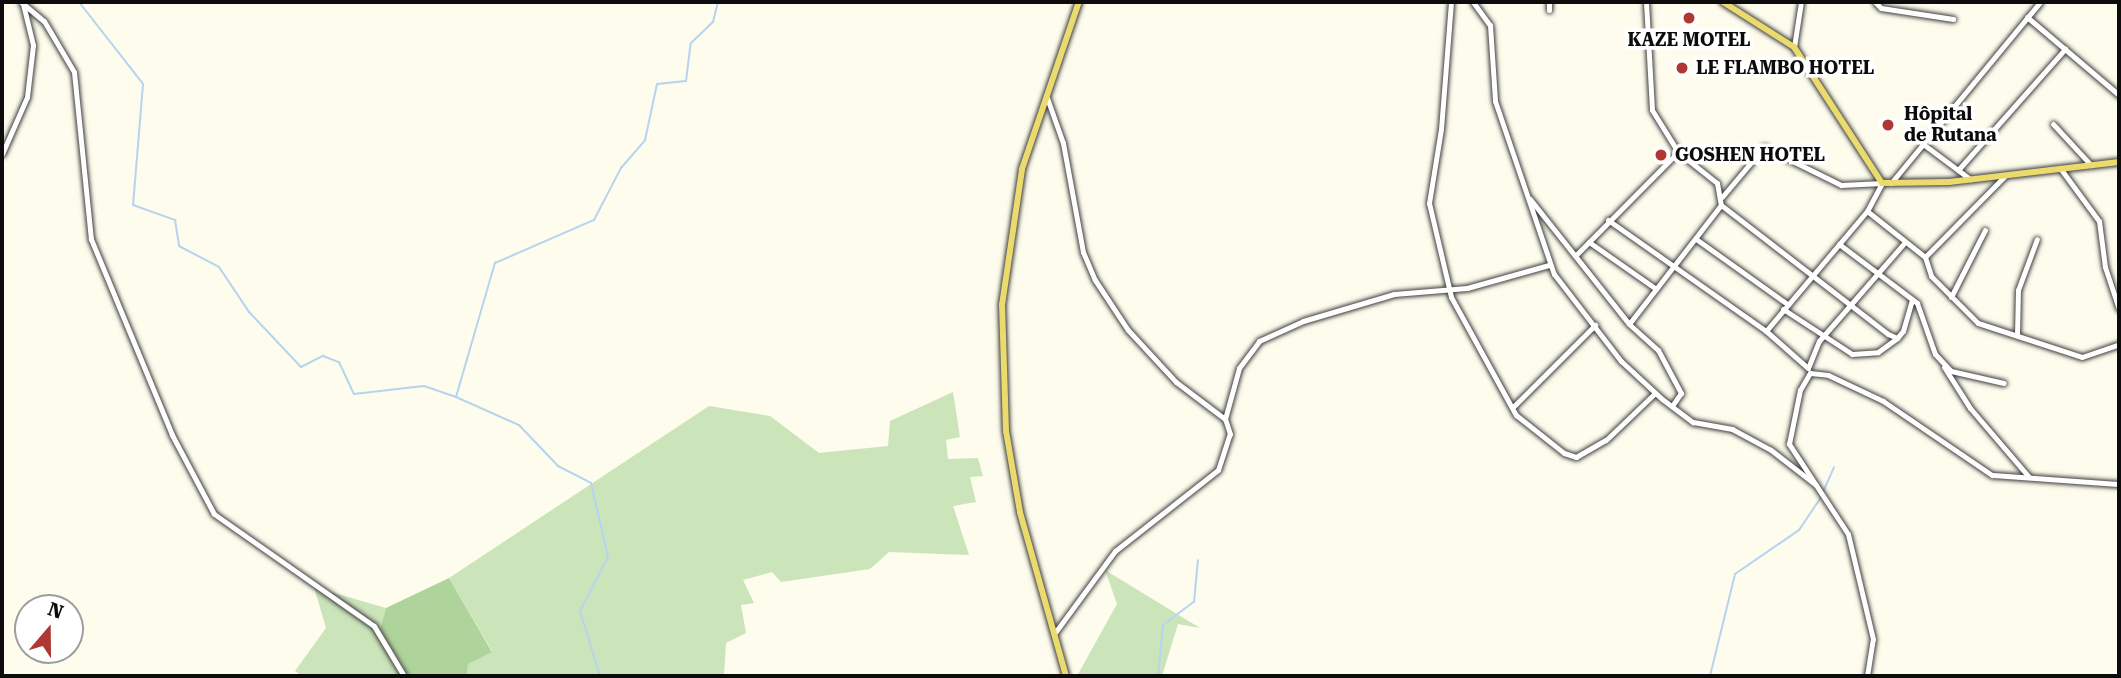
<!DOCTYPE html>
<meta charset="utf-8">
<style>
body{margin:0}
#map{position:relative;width:2121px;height:678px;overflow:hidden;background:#fdfced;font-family:"Roboto Serif",serif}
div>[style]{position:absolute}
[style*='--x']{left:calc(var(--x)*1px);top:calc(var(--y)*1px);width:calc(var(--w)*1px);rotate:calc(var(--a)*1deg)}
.green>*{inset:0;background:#cbe4ba}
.forest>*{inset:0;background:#aed39b}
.stream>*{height:2px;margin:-1px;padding:0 1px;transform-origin:1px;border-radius:1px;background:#b6d4f0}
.roads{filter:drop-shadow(0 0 2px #3f3f3f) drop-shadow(0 0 2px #3f3f3f)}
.minor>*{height:5px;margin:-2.5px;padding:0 2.5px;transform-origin:2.5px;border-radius:2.5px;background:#fff}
.major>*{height:6px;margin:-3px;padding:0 3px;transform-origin:3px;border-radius:3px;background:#ebdb6f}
.dots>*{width:19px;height:19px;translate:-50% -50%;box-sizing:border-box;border:4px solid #fff;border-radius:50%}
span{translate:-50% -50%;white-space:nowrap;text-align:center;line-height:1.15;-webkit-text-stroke:7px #fff;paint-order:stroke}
.poi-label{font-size:18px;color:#0c0c0c;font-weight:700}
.left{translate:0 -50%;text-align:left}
.frame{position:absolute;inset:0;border:4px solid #0c0c0c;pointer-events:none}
.north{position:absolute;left:14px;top:594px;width:70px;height:70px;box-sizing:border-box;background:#fff;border:2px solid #9e9e9e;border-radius:50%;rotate:20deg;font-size:19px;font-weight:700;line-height:28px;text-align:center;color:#0c0c0c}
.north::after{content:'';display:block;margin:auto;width:24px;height:32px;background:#af3932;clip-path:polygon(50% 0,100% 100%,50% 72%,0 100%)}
</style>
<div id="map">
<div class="green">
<i style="clip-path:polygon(953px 392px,960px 437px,946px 440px,948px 459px,978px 458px,983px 476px,970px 477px,976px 502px,953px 506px,969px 555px,889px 552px,870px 569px,781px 582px,772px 572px,743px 580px,754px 603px,741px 605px,746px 633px,726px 643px,724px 676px,467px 676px,468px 664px,492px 651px,449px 578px,709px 406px,770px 416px,819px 453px,888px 446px,890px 421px)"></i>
<i style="clip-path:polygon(1105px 570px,1200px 628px,1178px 624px,1162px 676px,1077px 676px,1117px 604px)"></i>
<i style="clip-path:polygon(314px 587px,386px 608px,380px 629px,409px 676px,302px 676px,295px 671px,326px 628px)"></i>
</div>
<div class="forest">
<i style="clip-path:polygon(449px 578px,492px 652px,468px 664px,467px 676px,409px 676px,380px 629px,386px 608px)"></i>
</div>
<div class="stream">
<i style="--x:79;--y:2;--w:104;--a:52"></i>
<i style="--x:143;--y:84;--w:121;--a:94.7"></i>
<i style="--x:133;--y:205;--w:45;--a:19.7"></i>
<i style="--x:175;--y:220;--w:26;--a:81"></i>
<i style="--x:179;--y:246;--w:45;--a:27.7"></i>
<i style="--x:219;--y:267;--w:54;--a:56.3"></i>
<i style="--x:249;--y:312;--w:76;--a:46.6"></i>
<i style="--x:301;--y:367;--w:25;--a:-27"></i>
<i style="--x:323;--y:356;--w:17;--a:21"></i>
<i style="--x:339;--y:362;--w:35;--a:65"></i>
<i style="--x:354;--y:394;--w:70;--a:-6.5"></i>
<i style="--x:424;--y:386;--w:34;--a:19"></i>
<i style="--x:456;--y:397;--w:69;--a:24"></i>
<i style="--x:519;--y:425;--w:57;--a:46.4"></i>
<i style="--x:558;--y:466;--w:37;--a:27"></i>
<i style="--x:591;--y:483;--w:76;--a:77.1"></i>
<i style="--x:608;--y:557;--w:61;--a:117.4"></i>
<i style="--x:580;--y:611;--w:68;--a:72.9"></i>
<i style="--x:456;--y:397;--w:140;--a:-73.8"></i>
<i style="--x:495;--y:263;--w:108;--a:-23.5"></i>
<i style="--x:594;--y:220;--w:59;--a:-62.6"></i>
<i style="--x:621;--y:168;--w:37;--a:-49"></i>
<i style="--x:645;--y:140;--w:57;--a:-77.9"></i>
<i style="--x:657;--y:84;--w:29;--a:-6"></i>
<i style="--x:686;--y:81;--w:38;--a:-83"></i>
<i style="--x:691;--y:43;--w:30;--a:-44"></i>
<i style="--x:713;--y:22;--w:21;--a:-76"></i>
<i style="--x:1823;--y:492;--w:27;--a:-66"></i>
<i style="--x:1158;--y:676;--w:51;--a:-84.4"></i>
<i style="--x:1163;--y:625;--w:39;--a:-37"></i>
<i style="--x:1194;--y:602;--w:42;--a:-84.6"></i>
<i style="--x:1710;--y:676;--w:105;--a:-76.2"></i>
<i style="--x:1735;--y:574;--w:78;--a:-34.5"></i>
<i style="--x:1799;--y:530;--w:40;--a:-56"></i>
</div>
<div class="roads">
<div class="minor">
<i style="--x:21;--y:2;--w:30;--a:40"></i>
<i style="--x:44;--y:21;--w:59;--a:59.5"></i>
<i style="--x:74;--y:72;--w:168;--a:84.2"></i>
<i style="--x:91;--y:239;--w:212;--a:67.5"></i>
<i style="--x:172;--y:435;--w:89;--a:62"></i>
<i style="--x:214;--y:514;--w:195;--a:35"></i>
<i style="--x:374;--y:626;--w:58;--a:59"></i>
<i style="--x:1451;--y:2;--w:127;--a:94.5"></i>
<i style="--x:1441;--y:129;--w:75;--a:99.2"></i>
<i style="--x:1429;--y:203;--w:97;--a:76.8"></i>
<i style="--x:1451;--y:297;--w:135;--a:61.2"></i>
<i style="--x:1516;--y:415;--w:61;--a:38.4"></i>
<i style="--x:1564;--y:453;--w:13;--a:18"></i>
<i style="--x:1576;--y:457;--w:34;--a:-30"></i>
<i style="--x:1606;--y:440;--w:68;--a:-43.8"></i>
<i style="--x:1473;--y:2;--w:29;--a:54"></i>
<i style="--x:1490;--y:25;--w:76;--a:86.2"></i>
<i style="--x:1495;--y:101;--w:183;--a:71.2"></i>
<i style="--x:1554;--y:274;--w:110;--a:52.4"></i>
<i style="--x:1621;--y:361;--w:56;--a:42.8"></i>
<i style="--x:1662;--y:399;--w:39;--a:37"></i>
<i style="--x:1693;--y:422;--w:40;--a:10"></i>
<i style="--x:1732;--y:429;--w:44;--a:28.3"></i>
<i style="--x:1771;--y:450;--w:57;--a:37.9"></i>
<i style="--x:1549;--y:2;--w:8;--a:90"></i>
<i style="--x:1646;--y:2;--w:108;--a:86.8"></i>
<i style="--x:1652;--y:110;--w:49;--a:58.2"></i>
<i style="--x:1678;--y:152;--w:50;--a:38.5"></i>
<i style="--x:1717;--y:183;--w:22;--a:80"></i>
<i style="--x:1721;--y:205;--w:211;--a:37.7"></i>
<i style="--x:1888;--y:334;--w:10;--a:24"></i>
<i style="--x:1897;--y:338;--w:9;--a:-49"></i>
<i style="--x:1903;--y:331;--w:33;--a:-74"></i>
<i style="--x:1875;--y:2;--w:8;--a:45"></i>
<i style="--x:1881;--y:8;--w:73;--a:8.7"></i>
<i style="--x:2027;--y:17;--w:121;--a:40.3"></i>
<i style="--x:1794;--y:47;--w:46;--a:-81.2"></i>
<i style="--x:1046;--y:95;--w:51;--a:70.5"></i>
<i style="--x:1063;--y:143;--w:111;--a:79.6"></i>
<i style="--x:1083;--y:252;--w:30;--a:67"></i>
<i style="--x:1095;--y:280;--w:60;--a:56.6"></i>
<i style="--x:1128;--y:330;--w:71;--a:47.3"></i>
<i style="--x:1176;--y:382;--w:61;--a:37.1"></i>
<i style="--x:2053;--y:124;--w:56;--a:47.2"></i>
<i style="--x:1923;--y:144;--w:59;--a:36.7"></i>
<i style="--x:2;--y:154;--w:62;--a:-66.3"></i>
<i style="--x:27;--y:97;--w:52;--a:-83.4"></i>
<i style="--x:33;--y:45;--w:42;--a:-103.7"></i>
<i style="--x:2060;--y:168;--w:66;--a:53.7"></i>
<i style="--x:2099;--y:221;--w:46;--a:82.6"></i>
<i style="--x:2105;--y:267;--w:44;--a:71.6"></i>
<i style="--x:1958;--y:170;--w:162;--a:-48.5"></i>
<i style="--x:1891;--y:183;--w:234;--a:-50.5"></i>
<i style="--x:1722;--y:197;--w:65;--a:-50"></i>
<i style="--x:1764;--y:147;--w:86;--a:26.3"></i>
<i style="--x:1841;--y:185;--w:41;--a:-2.8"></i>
<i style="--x:1882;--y:183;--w:32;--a:118"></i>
<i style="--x:1867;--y:211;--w:157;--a:130.1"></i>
<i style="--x:1530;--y:199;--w:159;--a:51.6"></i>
<i style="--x:1629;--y:324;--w:39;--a:42"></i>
<i style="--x:1658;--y:350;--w:49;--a:61.9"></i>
<i style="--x:1681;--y:393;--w:16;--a:125"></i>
<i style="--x:1867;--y:211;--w:74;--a:38.4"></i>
<i style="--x:1925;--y:257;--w:20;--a:72"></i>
<i style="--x:1931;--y:276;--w:66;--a:45"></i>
<i style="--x:1978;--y:323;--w:109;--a:18.1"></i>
<i style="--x:2082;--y:357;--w:39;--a:-19"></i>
<i style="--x:1608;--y:220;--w:193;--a:35.1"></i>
<i style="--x:1766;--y:331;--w:56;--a:41.4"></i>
<i style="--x:1808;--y:368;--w:29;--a:-68"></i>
<i style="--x:1819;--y:341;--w:131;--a:-49"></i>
<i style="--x:1696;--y:239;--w:112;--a:35.5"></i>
<i style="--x:1589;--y:242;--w:82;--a:35"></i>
<i style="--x:1839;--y:244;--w:98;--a:37.1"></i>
<i style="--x:1917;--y:303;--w:54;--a:70.6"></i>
<i style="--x:1935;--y:354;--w:23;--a:47"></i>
<i style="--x:1951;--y:371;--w:54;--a:12.8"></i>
<i style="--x:1577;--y:254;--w:144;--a:-45.3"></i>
<i style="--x:1925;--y:257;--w:115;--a:-45.4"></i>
<i style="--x:1951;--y:297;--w:75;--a:-63.1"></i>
<i style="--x:1783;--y:309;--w:82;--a:33.1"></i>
<i style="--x:1852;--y:354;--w:26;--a:-4"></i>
<i style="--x:1878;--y:352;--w:24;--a:-36"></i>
<i style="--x:1629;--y:324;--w:150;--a:-52.3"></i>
<i style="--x:2017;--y:334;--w:44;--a:-88.7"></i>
<i style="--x:2018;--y:290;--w:54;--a:-69.6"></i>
<i style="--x:1944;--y:367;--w:49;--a:57.6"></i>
<i style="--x:1970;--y:408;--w:91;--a:49.5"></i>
<i style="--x:1514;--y:406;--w:115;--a:-45"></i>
<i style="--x:1054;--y:634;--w:103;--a:-53.7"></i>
<i style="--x:1115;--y:551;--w:131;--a:-38.2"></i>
<i style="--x:1218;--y:470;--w:38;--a:-72"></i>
<i style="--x:1230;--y:434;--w:16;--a:-108"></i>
<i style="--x:1225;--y:419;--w:53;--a:-74.6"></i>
<i style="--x:1239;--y:368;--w:34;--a:-53"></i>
<i style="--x:1259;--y:341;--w:48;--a:-24.4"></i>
<i style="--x:1303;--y:321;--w:95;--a:-16.5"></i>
<i style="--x:1394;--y:294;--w:73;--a:-4.7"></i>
<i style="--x:1467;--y:288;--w:85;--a:-15.7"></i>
<i style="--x:1867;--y:676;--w:37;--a:-81"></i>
<i style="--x:1873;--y:639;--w:108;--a:-103.4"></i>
<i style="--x:1848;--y:534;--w:108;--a:-123.2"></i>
<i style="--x:1789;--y:444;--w:55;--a:-78.5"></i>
<i style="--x:1800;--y:390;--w:20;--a:-60"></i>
<i style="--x:1810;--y:373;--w:18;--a:6"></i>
<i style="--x:1828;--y:375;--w:61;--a:25.3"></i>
<i style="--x:1883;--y:401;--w:132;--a:34.2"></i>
<i style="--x:1992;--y:475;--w:127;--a:4.1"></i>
</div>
<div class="major">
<i style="--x:1723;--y:2;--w:84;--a:32.4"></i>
<i style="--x:1794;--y:47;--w:162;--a:57.1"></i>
<i style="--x:1882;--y:183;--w:67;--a:-0.9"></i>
<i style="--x:1949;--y:182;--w:171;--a:-6.7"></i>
<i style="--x:1066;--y:676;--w:170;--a:-105.7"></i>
<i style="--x:1020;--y:512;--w:82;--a:-99.8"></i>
<i style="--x:1006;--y:431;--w:126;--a:-91.8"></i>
<i style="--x:1002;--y:305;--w:137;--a:-81.6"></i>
<i style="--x:1022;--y:169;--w:176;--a:-71.2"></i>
</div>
</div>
<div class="dots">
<i style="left:1689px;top:18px;background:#af3932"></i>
<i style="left:1682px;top:68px;background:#af3932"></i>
<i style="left:1888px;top:125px;background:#af3932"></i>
<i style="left:1661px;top:155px;background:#af3932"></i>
</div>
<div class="poi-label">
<span style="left:1689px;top:40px">KAZE MOTEL</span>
<span class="left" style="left:1696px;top:68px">LE FLAMBO HOTEL</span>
<span class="left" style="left:1904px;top:125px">Hôpital<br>de Rutana</span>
<span class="left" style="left:1675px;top:155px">GOSHEN HOTEL</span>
</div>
<div class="frame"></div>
<div class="north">N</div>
</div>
